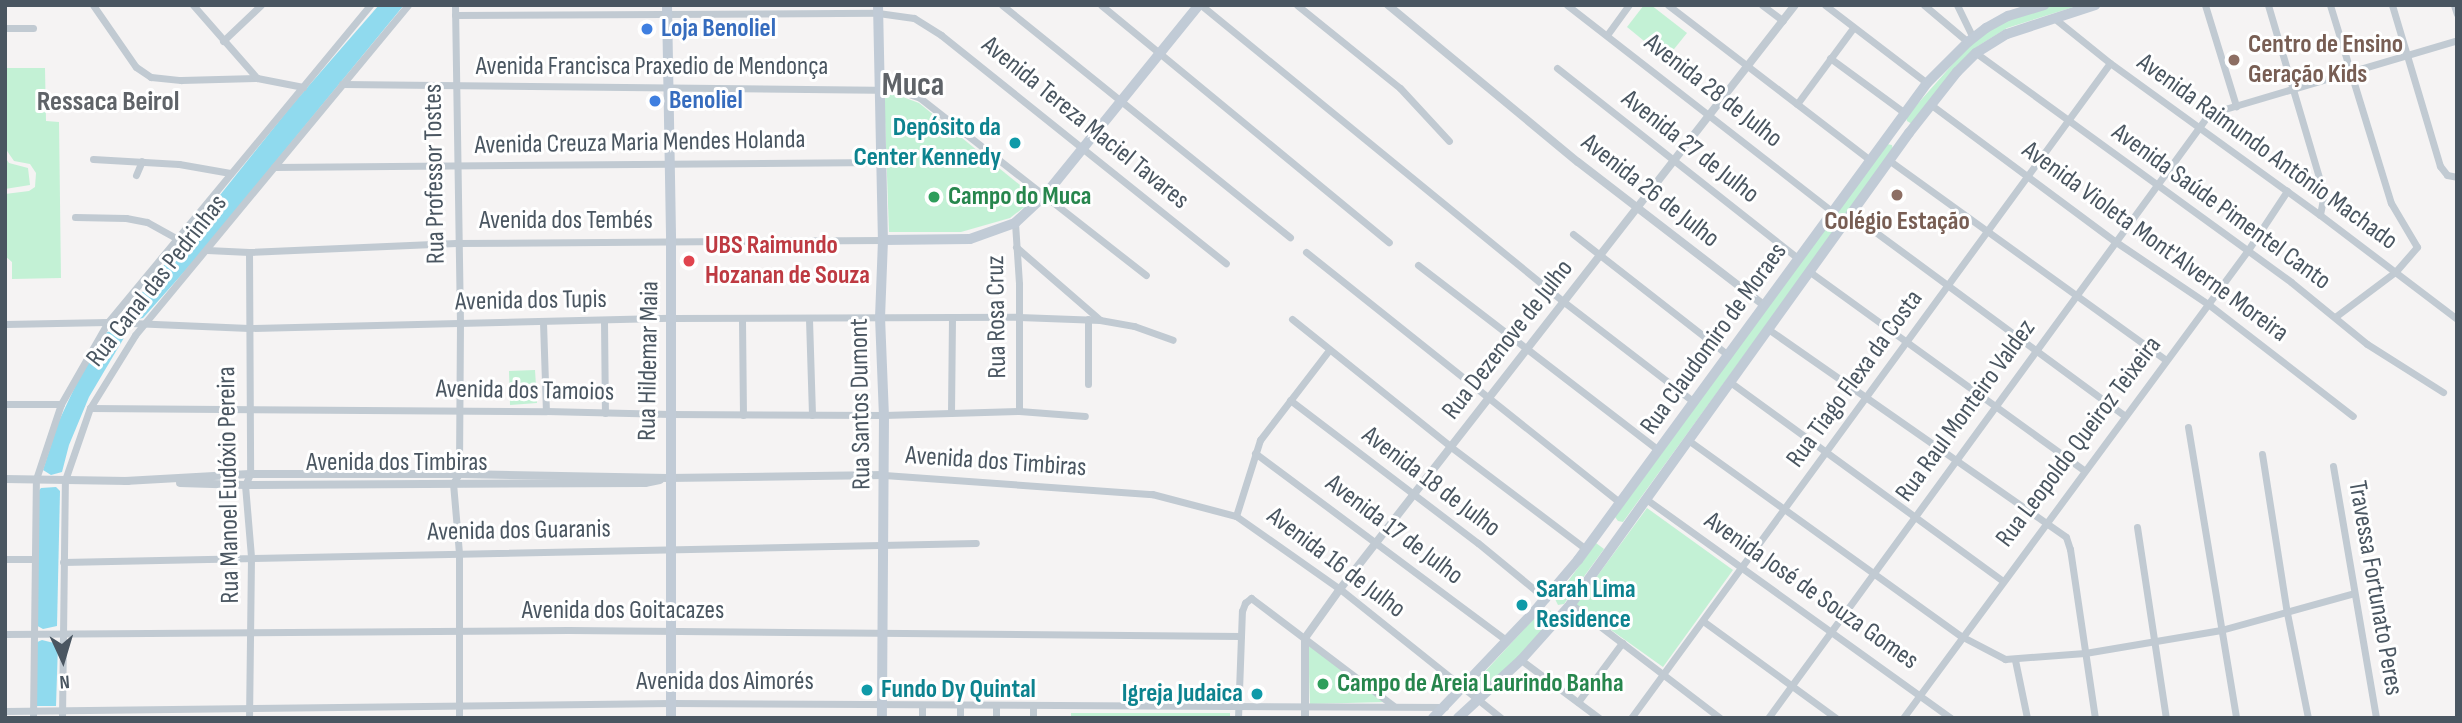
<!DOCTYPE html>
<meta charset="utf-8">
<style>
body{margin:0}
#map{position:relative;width:2462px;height:723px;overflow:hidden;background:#f5f3f3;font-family:"Sofia Sans Condensed",sans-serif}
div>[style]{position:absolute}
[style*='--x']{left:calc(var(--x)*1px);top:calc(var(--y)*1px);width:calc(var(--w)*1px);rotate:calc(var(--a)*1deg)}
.green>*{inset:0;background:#c3f1d5}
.water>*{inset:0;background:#90daee}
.minor>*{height:7px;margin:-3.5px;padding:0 3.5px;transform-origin:3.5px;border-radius:3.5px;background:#c1cad2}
.tertiary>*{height:8px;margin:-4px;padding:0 4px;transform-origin:4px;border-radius:4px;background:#c1cad2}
.secondary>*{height:10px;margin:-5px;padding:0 5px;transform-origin:5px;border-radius:5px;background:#c1cbd6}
.dots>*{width:19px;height:19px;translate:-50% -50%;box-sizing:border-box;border:4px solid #fff;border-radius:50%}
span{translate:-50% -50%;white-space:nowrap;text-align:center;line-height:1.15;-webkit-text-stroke:6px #fff;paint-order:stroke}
.shop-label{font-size:26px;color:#366cbe;font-weight:700}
.left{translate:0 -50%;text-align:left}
.education-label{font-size:26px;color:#785e54;font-weight:700}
.street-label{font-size:26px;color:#4a5661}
.culture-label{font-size:26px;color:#0d838f;font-weight:700}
.right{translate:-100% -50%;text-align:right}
.leisure-label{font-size:26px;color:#27864d;font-weight:700}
.health-label{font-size:26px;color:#be3a42;font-weight:700}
.neighbourhood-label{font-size:28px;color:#5f6368;font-weight:700}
.district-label{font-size:33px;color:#5f6368;font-weight:700}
.frame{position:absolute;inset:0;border:7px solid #4a5661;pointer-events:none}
.north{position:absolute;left:28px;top:625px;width:70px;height:70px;-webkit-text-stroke:5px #fff;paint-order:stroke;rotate:176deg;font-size:19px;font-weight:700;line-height:28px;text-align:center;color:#4a5661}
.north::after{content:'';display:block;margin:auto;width:24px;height:32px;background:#4a5661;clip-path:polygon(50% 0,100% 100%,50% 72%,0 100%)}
</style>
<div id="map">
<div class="green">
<i style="clip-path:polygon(1644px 5px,1651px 5px,1687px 33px,1666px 59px,1627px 27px)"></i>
<i style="clip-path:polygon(2055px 5px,2080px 5px,2007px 28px,1978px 46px,1960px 63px,1912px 124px,1907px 121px,1906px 117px,1974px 40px,2003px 21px)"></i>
<i style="clip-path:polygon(5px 68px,45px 68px,46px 121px,59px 122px,61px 278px,12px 279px,12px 262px,5px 256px,5px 194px,29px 191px,35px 187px,36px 173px,30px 164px,14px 161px,5px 148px)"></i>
<i style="clip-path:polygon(884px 90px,919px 103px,1036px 198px,1010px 218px,961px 232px,889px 232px)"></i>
<i style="clip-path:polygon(1887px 144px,1892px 145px,1893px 150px,1623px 522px,1618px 521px,1615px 517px)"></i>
<i style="clip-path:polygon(5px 157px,9px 163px,28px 168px,30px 185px,5px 189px)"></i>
<i style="clip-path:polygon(535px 370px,537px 403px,510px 405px,509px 371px)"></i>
<i style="clip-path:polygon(1647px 508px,1733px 570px,1663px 667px,1576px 605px)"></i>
<i style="clip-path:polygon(1596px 543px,1604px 549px,1564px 604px,1558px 605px,1555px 599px)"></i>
<i style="clip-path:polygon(1547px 609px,1551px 611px,1553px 619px,1540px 637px,1476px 696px,1469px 689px,1539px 613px)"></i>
<i style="clip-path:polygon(1308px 643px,1385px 702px,1310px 704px)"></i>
<i style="clip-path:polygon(1071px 713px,1230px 713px,1230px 718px,1071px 718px)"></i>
</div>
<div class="water">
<i style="clip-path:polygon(379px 5px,404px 5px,200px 254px,143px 318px,125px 321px,125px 314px,292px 105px)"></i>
<i style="clip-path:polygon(121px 330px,128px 331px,89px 397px,69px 445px,62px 472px,51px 475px,43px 470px,58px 423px,80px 376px,107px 332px)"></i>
<i style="clip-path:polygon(56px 487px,60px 491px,57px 626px,43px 629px,34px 624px,37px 493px,41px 488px)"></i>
<i style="clip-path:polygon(42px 640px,58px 644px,56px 706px,36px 706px,35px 643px)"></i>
</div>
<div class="minor">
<i style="--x:93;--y:5;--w:75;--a:55.3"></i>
<i style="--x:136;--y:67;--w:18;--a:34"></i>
<i style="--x:151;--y:77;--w:30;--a:6"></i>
<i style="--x:181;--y:80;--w:76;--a:-1.5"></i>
<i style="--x:257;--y:78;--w:47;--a:11.1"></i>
<i style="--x:193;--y:5;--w:97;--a:48.8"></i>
<i style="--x:455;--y:5;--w:318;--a:89.1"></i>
<i style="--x:460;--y:323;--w:151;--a:90.4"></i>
<i style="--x:459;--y:474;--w:11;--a:124"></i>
<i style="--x:453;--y:483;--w:70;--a:85.1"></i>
<i style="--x:459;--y:553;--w:165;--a:90"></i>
<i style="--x:1002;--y:5;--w:370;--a:38.9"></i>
<i style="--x:1101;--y:5;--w:373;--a:39.5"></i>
<i style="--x:1201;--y:5;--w:469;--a:39.3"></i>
<i style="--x:1564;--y:302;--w:164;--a:37.6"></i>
<i style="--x:1297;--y:5;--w:132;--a:38.9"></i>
<i style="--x:1400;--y:88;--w:72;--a:47.2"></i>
<i style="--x:1567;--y:5;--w:336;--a:37.9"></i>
<i style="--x:1668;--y:5;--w:255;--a:37.5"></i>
<i style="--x:1762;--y:5;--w:26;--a:37"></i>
<i style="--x:1825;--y:5;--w:128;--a:37.4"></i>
<i style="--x:1924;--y:5;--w:57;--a:40.1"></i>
<i style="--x:1957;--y:5;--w:37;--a:64"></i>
<i style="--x:2205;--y:5;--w:106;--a:72.9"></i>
<i style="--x:2268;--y:5;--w:197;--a:73.5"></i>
<i style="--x:2324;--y:194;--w:21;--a:101"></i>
<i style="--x:2330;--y:5;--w:207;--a:72.9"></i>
<i style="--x:2391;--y:203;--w:51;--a:59.4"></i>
<i style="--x:2417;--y:247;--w:33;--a:131"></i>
<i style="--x:2395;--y:272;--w:75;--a:143.1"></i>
<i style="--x:2392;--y:5;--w:168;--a:73.4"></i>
<i style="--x:2440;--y:166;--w:11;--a:52"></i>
<i style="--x:2447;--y:175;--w:10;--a:11"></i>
<i style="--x:2454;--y:5;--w:9;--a:72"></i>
<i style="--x:455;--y:15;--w:423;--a:-0.3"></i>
<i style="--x:878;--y:13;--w:36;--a:8"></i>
<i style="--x:914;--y:18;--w:32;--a:32"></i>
<i style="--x:941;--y:35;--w:365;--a:38.7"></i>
<i style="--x:2054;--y:18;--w:72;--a:38.8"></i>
<i style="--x:2110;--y:63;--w:259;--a:35.9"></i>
<i style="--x:2320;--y:215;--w:172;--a:37.2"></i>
<i style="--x:5;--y:28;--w:28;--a:0"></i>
<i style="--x:1607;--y:35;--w:37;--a:-54"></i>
<i style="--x:223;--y:41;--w:52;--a:-43.5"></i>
<i style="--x:1976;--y:53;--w:389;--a:36"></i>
<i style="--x:2291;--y:282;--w:98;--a:39.2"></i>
<i style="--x:2367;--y:344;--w:90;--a:32.3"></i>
<i style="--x:1830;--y:58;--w:93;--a:36.3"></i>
<i style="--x:1557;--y:68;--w:307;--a:38.3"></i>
<i style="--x:342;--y:84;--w:555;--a:0.62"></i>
<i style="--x:897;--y:90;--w:24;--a:19"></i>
<i style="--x:920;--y:98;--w:287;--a:38.1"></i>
<i style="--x:1797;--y:104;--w:94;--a:-53.6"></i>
<i style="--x:1930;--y:104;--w:232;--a:36.6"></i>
<i style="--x:2116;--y:242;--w:111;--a:34"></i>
<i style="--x:2208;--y:304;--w:183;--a:37.7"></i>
<i style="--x:93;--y:159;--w:86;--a:3.3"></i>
<i style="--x:179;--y:164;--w:52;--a:10"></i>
<i style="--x:1890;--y:161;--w:340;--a:35.8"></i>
<i style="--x:274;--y:167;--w:606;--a:-0.47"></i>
<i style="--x:136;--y:175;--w:15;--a:-67"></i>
<i style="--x:1851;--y:214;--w:339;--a:36.4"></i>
<i style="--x:75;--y:217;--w:51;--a:1.1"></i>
<i style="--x:126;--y:218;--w:21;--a:11"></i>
<i style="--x:147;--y:222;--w:33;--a:29"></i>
<i style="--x:1015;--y:223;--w:61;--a:86.2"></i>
<i style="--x:1019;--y:284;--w:127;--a:90"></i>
<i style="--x:1573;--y:234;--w:197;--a:38"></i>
<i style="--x:1016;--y:247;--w:110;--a:40.9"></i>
<i style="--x:207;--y:250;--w:42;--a:2.7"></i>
<i style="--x:249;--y:252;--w:207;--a:-2.5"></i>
<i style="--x:456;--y:243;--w:427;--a:-0.4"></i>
<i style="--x:249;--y:252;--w:222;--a:89.7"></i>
<i style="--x:250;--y:474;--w:12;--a:114"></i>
<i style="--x:245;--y:485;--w:72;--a:85.2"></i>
<i style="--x:251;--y:557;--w:161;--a:90.7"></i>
<i style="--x:1306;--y:252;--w:402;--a:38.6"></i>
<i style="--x:1418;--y:265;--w:303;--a:37.6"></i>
<i style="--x:1810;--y:272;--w:338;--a:35.9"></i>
<i style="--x:809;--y:319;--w:96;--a:88.2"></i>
<i style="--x:1088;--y:319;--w:65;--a:90"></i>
<i style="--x:1292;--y:319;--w:204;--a:38.8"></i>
<i style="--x:1451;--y:447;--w:169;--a:37.1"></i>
<i style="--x:742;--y:320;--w:95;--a:89.4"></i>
<i style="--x:604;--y:321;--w:92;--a:89.4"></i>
<i style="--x:543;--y:322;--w:89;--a:88.1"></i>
<i style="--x:5;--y:324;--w:103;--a:-1.1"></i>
<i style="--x:108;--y:322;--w:141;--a:2.4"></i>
<i style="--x:249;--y:328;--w:422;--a:-1.4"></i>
<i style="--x:671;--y:318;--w:348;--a:-0.2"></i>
<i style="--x:1019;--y:317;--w:81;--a:2.1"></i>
<i style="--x:1100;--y:320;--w:35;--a:10"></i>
<i style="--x:1134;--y:326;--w:41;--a:19.7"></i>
<i style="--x:1768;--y:329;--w:363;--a:34.9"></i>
<i style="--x:2066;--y:537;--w:13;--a:72"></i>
<i style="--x:2070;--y:549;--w:171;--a:81.6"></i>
<i style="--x:1730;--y:382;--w:336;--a:36.1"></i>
<i style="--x:1290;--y:400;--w:236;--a:37.3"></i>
<i style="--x:1478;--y:543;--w:88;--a:39.5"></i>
<i style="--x:5;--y:404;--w:56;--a:0"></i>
<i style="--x:90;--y:408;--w:456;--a:0.4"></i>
<i style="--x:546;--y:411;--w:124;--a:1.4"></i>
<i style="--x:670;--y:414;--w:214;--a:0.3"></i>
<i style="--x:884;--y:415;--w:135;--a:-1.7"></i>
<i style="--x:1019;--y:411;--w:66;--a:4.3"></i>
<i style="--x:951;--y:413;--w:95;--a:-89.4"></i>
<i style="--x:2188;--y:427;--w:295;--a:80.6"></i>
<i style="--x:1688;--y:440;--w:336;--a:35.7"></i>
<i style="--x:1961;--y:636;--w:50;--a:27.6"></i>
<i style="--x:2005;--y:659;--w:80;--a:-4.3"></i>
<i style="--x:2085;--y:653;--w:138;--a:-9.6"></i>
<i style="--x:2221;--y:630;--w:138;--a:-15.5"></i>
<i style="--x:1255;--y:453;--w:314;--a:36.7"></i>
<i style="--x:2262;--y:454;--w:161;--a:81.1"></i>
<i style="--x:2287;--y:613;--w:107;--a:78.7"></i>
<i style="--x:2333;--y:466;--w:256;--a:80.3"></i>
<i style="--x:884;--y:475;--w:269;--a:4.1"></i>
<i style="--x:1152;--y:494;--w:87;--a:14.7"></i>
<i style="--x:1236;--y:516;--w:127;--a:35.1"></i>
<i style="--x:1340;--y:589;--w:206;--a:38.7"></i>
<i style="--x:1646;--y:499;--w:375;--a:35.7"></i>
<i style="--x:1236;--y:516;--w:80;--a:-72.5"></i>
<i style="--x:1260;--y:440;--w:113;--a:-52.5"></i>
<i style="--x:2137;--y:527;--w:193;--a:81.4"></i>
<i style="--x:5;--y:559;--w:28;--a:0"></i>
<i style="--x:63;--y:562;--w:913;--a:-1.19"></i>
<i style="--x:1571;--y:604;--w:188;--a:37.4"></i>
<i style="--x:1703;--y:621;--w:165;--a:36.1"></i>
<i style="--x:5;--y:634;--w:563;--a:-0.41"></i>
<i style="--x:568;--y:630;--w:673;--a:0.51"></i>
<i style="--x:1521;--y:660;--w:97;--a:36.6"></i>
<i style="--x:2015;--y:660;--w:59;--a:78.3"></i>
<i style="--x:1578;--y:702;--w:74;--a:-53.3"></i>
<i style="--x:922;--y:705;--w:13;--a:90"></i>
<i style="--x:960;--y:705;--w:13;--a:90"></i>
<i style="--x:996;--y:706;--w:12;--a:90"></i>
<i style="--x:1033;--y:706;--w:12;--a:90"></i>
<i style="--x:5;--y:711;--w:666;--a:-0.69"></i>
<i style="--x:671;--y:703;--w:774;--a:0.3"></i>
<i style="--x:33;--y:718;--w:239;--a:-89.3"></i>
<i style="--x:36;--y:479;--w:79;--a:-71.6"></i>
<i style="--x:61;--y:404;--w:95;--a:-60.2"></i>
<i style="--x:108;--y:322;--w:411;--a:-50.4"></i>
<i style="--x:62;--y:718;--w:238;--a:-89.3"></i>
<i style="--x:65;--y:480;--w:76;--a:-70.9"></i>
<i style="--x:90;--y:408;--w:86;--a:-58.3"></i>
<i style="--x:135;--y:335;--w:428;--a:-50.4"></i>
<i style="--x:1238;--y:718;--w:107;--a:-87.9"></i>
<i style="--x:1242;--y:611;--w:9;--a:-69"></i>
<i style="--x:1245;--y:603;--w:8;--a:-40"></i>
<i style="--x:1251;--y:598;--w:179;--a:37.1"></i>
<i style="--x:1631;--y:718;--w:811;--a:-53.82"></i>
<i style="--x:1768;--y:718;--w:743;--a:-53.87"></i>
<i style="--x:2206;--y:118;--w:14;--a:-30"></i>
<i style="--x:2218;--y:111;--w:249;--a:-16.5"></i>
<i style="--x:1903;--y:718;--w:581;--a:-53.6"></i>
<i style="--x:2248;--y:250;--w:71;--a:-56.5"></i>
</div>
<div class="tertiary">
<i style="--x:1388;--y:5;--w:246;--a:39.6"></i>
<i style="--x:1578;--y:162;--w:235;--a:37.6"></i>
<i style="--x:5;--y:479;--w:123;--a:0.9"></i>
<i style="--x:125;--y:481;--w:125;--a:-3.2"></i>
<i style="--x:250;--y:474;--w:209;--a:0"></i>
<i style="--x:459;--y:474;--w:209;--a:1.1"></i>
<i style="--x:668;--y:478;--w:216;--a:-0.8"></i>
<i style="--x:180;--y:483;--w:65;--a:1.8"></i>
<i style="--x:245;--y:485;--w:400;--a:-0.3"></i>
<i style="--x:645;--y:483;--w:15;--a:-11"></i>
<i style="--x:1305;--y:718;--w:80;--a:-90"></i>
<i style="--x:1305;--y:638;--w:60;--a:-54.5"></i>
<i style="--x:1340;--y:589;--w:740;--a:-52.08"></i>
</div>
<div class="secondary">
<i style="--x:667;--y:5;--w:236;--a:89"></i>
<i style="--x:671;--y:241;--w:477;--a:90"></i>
<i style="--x:878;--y:5;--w:235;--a:88.8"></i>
<i style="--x:883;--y:240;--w:77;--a:92.2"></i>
<i style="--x:880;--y:317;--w:98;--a:87.7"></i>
<i style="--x:884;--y:415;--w:303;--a:90.4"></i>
<i style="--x:883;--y:240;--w:87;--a:-0.7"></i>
<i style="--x:970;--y:239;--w:48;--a:-19.6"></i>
<i style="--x:1015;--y:223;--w:41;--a:-43"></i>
<i style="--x:1045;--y:195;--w:245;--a:-51"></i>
<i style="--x:1433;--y:718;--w:145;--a:-46.4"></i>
<i style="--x:1533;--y:613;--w:70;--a:-49.7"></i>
<i style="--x:1578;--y:560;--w:591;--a:-53.81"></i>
<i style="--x:1927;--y:83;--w:58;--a:-45"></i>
<i style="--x:1968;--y:42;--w:23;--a:-38"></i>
<i style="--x:1986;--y:28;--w:25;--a:-29"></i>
<i style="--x:2008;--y:16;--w:38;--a:-17"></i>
<i style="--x:1458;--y:718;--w:86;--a:-42.6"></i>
<i style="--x:1521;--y:660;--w:75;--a:-48.2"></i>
<i style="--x:1571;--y:604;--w:580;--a:-54.34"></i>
<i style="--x:1909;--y:133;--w:78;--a:-51.8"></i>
<i style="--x:1957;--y:72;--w:27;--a:-45"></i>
<i style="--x:1976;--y:53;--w:36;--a:-32"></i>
<i style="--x:2007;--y:34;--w:93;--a:-18.2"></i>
</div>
<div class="dots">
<i style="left:647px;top:29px;background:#3f7fe0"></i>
<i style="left:2234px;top:60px;background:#8d6e63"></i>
<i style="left:655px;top:101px;background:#3f7fe0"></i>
<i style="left:1015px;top:143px;background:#0f9aa8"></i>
<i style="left:1897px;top:195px;background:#8d6e63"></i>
<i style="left:934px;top:197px;background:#2e9e5b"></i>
<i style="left:689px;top:261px;background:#e0444e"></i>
<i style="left:1522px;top:605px;background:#0f9aa8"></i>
<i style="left:1323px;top:684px;background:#2e9e5b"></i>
<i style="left:867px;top:690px;background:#0f9aa8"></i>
<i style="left:1257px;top:694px;background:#0f9aa8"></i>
</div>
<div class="shop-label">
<span class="left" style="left:661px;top:29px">Loja Benoliel</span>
<span class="left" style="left:669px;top:101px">Benoliel</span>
</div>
<div class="education-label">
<span class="left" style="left:2248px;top:60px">Centro de Ensino<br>Geração Kids</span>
<span style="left:1897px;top:222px">Colégio Estação</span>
</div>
<div class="street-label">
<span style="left:652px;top:67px">Avenida Francisca Praxedio de Mendonça</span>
<span style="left:1713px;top:91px;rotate:38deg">Avenida 28 de Julho</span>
<span style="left:1085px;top:123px;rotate:39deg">Avenida Tereza Maciel Tavares</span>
<span style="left:640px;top:143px;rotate:-1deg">Avenida Creuza Maria Mendes Holanda</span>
<span style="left:1690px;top:147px;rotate:38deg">Avenida 27 de Julho</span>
<span style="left:2267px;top:152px;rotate:36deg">Avenida Raimundo Antônio Machado</span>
<span style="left:435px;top:174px;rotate:-91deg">Rua Professor Tostes</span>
<span style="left:1650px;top:191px;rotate:38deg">Avenida 26 de Julho</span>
<span style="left:2221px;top:207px;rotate:36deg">Avenida Saúde Pimentel Canto</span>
<span style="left:566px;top:221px">Avenida dos Tembés</span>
<span style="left:2155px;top:242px;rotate:36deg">Avenida Violeta Mont'Alverne Moreira</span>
<span style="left:157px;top:281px;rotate:-52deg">Rua Canal das Pedrinhas</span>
<span style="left:531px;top:301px;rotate:-1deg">Avenida dos Tupis</span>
<span style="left:997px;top:317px;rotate:-91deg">Rua Rosa Cruz</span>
<span style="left:1714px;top:339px;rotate:-54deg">Rua Claudomiro de Moraes</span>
<span style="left:1508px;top:340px;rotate:-52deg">Rua Dezenove de Julho</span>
<span style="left:649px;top:361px;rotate:-89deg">Rua Hildemar Maia</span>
<span style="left:1855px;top:379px;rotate:-54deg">Rua Tiago Flexa da Costa</span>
<span style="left:525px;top:391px;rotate:1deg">Avenida dos Tamoios</span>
<span style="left:861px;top:404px;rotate:-91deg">Rua Santos Dumont</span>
<span style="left:1966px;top:411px;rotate:-54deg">Rua Raul Monteiro Valdez</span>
<span style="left:2079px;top:442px;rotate:-53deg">Rua Leopoldo Queiroz Teixeira</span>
<span style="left:996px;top:462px;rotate:4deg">Avenida dos Timbiras</span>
<span style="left:397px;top:463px">Avenida dos Timbiras</span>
<span style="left:1431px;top:482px;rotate:37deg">Avenida 18 de Julho</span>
<span style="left:229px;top:485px;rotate:-91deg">Rua Manoel Eudóxio Pereira</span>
<span style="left:1394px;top:530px;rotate:37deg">Avenida 17 de Julho</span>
<span style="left:519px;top:531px;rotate:-1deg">Avenida dos Guaranis</span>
<span style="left:1336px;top:563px;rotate:37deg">Avenida 16 de Julho</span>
<span style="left:2375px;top:588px;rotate:80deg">Travessa Fortunato Peres</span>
<span style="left:1811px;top:591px;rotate:35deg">Avenida José de Souza Gomes</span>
<span style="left:623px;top:611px">Avenida dos Goitacazes</span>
<span style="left:725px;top:682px">Avenida dos Aimorés</span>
</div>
<div class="culture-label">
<span class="right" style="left:1001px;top:143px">Depósito da<br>Center Kennedy</span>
<span class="left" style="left:1536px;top:605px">Sarah Lima<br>Residence</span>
<span class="left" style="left:881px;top:690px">Fundo Dy Quintal</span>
<span class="right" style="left:1243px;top:694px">Igreja Judaica</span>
</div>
<div class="leisure-label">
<span class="left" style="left:948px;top:197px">Campo do Muca</span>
<span class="left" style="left:1337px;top:684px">Campo de Areia Laurindo Banha</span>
</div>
<div class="health-label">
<span class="left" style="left:705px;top:261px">UBS Raimundo<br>Hozanan de Souza</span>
</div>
<div class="neighbourhood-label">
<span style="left:108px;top:102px">Ressaca Beirol</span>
</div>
<div class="district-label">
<span style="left:913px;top:86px">Muca</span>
</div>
<div class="frame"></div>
<div class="north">N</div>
</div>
